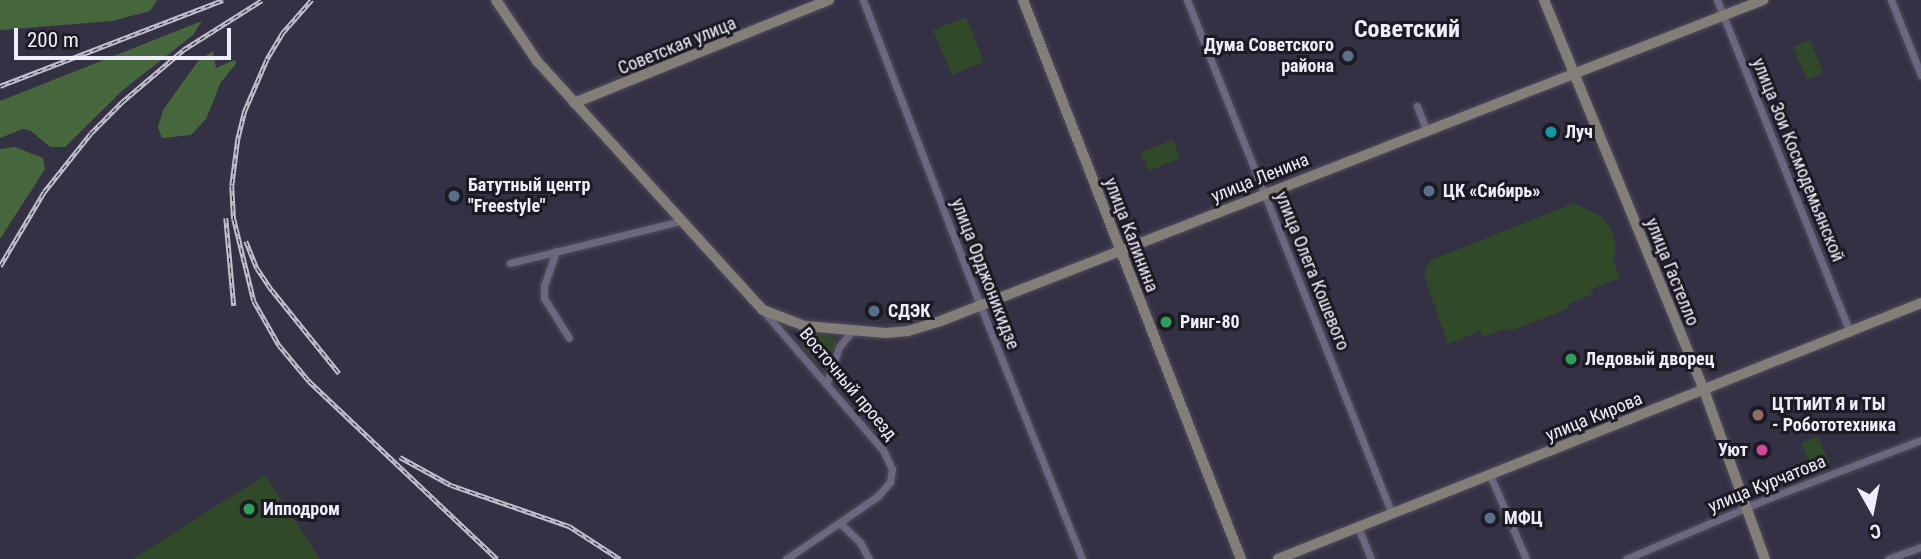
<!DOCTYPE html>
<meta charset="utf-8">
<style>
body{margin:0}
#map{position:relative;width:1921px;height:559px;overflow:hidden;background:#353145;font-family:"Roboto Condensed",sans-serif}
div>[style]{position:absolute}
[style*='--x']{left:calc(var(--x)*1px);top:calc(var(--y)*1px);width:calc(var(--w)*1px);rotate:calc(var(--a)*1deg)}
.green>*{inset:0;background:#304928}
.forest>*{inset:0;background:#46673c}
.roads{filter:drop-shadow(0 0 2px #504c5d) drop-shadow(0 0 2px #504c5d)}
.street>*{height:7px;margin:-3.5px;padding:0 3.5px;transform-origin:3.5px;border-radius:3.5px;background:#6b677e}
.secondary>*{height:10px;margin:-5px;padding:0 5px;transform-origin:5px;border-radius:5px;background:#847e78}
.rail>*{height:4.5px;margin-top:-2.25px;transform-origin:0;background:repeating-linear-gradient(90deg,#1c1a23 0 5px,#c3bfce 0 10px);box-sizing:border-box;border-block:2px solid #c3bfce}
.dots>*{width:19px;height:19px;translate:-50% -50%;box-sizing:border-box;border:4px solid #1c1a23;border-radius:50%}
span{translate:-50% -50%;white-space:nowrap;text-align:center;line-height:1.15;-webkit-text-stroke:6px #1c1a23;paint-order:stroke}
.street-label{font-size:18px;color:#f0edfa}
.poi-label{font-size:18px;color:#f0edfa;font-weight:700}
.right{translate:-100% -50%;text-align:right}
.left{translate:0 -50%;text-align:left}
.district-label{font-size:24px;color:#f0edfa;font-weight:700}
.north{position:absolute;left:1837px;top:475px;width:70px;height:70px;-webkit-text-stroke:5px #1c1a23;paint-order:stroke;rotate:171deg;font-size:19px;font-weight:700;line-height:28px;text-align:center;color:#f0edfa}
.north::after{content:'';display:block;margin:auto;width:24px;height:32px;background:#f0edfa;clip-path:polygon(50% 0,100% 100%,50% 72%,0 100%)}
.scale{position:absolute;left:14px;top:28px;width:217px;height:32px;box-sizing:border-box;border:4px solid #f0edfa;border-top:0;padding-left:9px;font-size:21px;line-height:24px;white-space:nowrap;color:#f0edfa;-webkit-text-stroke:5px #1c1a23;paint-order:stroke}
</style>
<div id="map">
<div class="green">
<i style="clip-path:polygon(966px 17px,984px 62px,952px 75px,933px 30px)"></i>
<i style="clip-path:polygon(1810px 40px,1823px 73px,1807px 80px,1793px 47px)"></i>
<i style="clip-path:polygon(1173px 140px,1180px 158px,1148px 171px,1141px 152px)"></i>
<i style="clip-path:polygon(1574px 203px,1602px 217px,1611px 229px,1616px 247px,1613px 261px,1620px 278px,1591px 289px,1593px 294px,1568px 304px,1570px 308px,1510px 331px,1508px 328px,1483px 337px,1480px 331px,1448px 344px,1425px 279px,1425px 270px,1431px 260px)"></i>
<i style="clip-path:polygon(807px 333px,830px 336px,837px 341px,826px 364px,818px 364px,800px 343px,800px 337px)"></i>
<i style="clip-path:polygon(1818px 436px,1830px 465px,1814px 472px,1801px 443px)"></i>
<i style="clip-path:polygon(265px 475px,320px 559px,133px 559px)"></i>
</div>
<div class="forest">
<i style="clip-path:polygon(0 0,156px 0,156px 2px,150px 11px,112px 21px,0 30px)"></i>
<i style="clip-path:polygon(202px 21px,193px 35px,123px 90px,65px 147px,50px 147px,31px 131px,23px 129px,0 138px,0 101px)"></i>
<i style="clip-path:polygon(213px 51px,216px 68px,232px 61px,235px 60px,236px 64px,221px 82px,206px 119px,191px 135px,162px 138px,158px 127px,163px 110px,198px 61px)"></i>
<i style="clip-path:polygon(15px 147px,43px 158px,45px 169px,0 239px,0 149px)"></i>
</div>
<div class="roads">
<div class="street">
<i style="--x:863;--y:0;--w:327;--a:69"></i>
<i style="--x:980;--y:305;--w:274;--a:68.1"></i>
<i style="--x:1187;--y:0;--w:553;--a:68.26"></i>
<i style="--x:1717;--y:0;--w:358;--a:68.2"></i>
<i style="--x:1891;--y:0;--w:81;--a:68.2"></i>
<i style="--x:1417;--y:106;--w:25;--a:69"></i>
<i style="--x:556;--y:251;--w:36;--a:109"></i>
<i style="--x:544;--y:285;--w:13;--a:90"></i>
<i style="--x:544;--y:298;--w:47;--a:58"></i>
<i style="--x:510;--y:263;--w:176;--a:-13.8"></i>
<i style="--x:765;--y:313;--w:181;--a:49.3"></i>
<i style="--x:883;--y:450;--w:21;--a:65"></i>
<i style="--x:892;--y:469;--w:13;--a:99"></i>
<i style="--x:890;--y:482;--w:18;--a:131"></i>
<i style="--x:878;--y:496;--w:112;--a:145.6"></i>
<i style="--x:827;--y:382;--w:37;--a:-71"></i>
<i style="--x:839;--y:347;--w:19;--a:-51"></i>
<i style="--x:1490;--y:475;--w:91;--a:66.8"></i>
<i style="--x:840;--y:523;--w:28;--a:44"></i>
<i style="--x:860;--y:542;--w:19;--a:62"></i>
<i style="--x:1358;--y:527;--w:35;--a:68"></i>
<i style="--x:1626;--y:559;--w:150;--a:-23.1"></i>
<i style="--x:1764;--y:500;--w:168;--a:-20.9"></i>
<i style="--x:1888;--y:559;--w:35;--a:-20"></i>
</div>
<div class="secondary">
<i style="--x:496;--y:0;--w:73;--a:56.1"></i>
<i style="--x:537;--y:61;--w:336;--a:47.8"></i>
<i style="--x:763;--y:310;--w:45;--a:20.9"></i>
<i style="--x:805;--y:326;--w:81;--a:4.9"></i>
<i style="--x:886;--y:333;--w:22;--a:-5"></i>
<i style="--x:908;--y:331;--w:31;--a:-17"></i>
<i style="--x:938;--y:322;--w:886;--a:-21.32"></i>
<i style="--x:1023;--y:0;--w:600;--a:68.7"></i>
<i style="--x:1544;--y:0;--w:422;--a:67.7"></i>
<i style="--x:1704;--y:390;--w:180;--a:70.2"></i>
<i style="--x:574;--y:103;--w:275;--a:-22"></i>
<i style="--x:1278;--y:559;--w:692;--a:-21.71"></i>
</div>
</div>
<div class="rail">
<i style="--x:312;--y:0;--w:44;--a:131.3"></i>
<i style="--x:283;--y:33;--w:31;--a:121"></i>
<i style="--x:267;--y:60;--w:56;--a:113.3"></i>
<i style="--x:245;--y:111;--w:29;--a:104"></i>
<i style="--x:238;--y:139;--w:47;--a:97.3"></i>
<i style="--x:232;--y:186;--w:33;--a:87"></i>
<i style="--x:234;--y:219;--w:84;--a:76.3"></i>
<i style="--x:254;--y:301;--w:51;--a:60.4"></i>
<i style="--x:279;--y:345;--w:47;--a:50.2"></i>
<i style="--x:309;--y:381;--w:259;--a:43.4"></i>
<i style="--x:0;--y:86;--w:239;--a:-21.1"></i>
<i style="--x:226;--y:218;--w:88;--a:84.8"></i>
<i style="--x:246;--y:241;--w:29;--a:68"></i>
<i style="--x:257;--y:268;--w:27;--a:56"></i>
<i style="--x:272;--y:290;--w:107;--a:51.1"></i>
<i style="--x:0;--y:266;--w:86;--a:-59.3"></i>
<i style="--x:44;--y:192;--w:75;--a:-51.5"></i>
<i style="--x:91;--y:133;--w:44;--a:-45"></i>
<i style="--x:122;--y:102;--w:80;--a:-40.4"></i>
<i style="--x:183;--y:50;--w:93;--a:-32.3"></i>
<i style="--x:400;--y:457;--w:58;--a:28.8"></i>
<i style="--x:451;--y:485;--w:125;--a:19.2"></i>
<i style="--x:569;--y:526;--w:61;--a:32.9"></i>
</div>
<div class="dots">
<i style="left:1348px;top:56px;background:#5c6f8a"></i>
<i style="left:1551px;top:132px;background:#0f9aa8"></i>
<i style="left:1429px;top:191px;background:#5c6f8a"></i>
<i style="left:454px;top:196px;background:#5c6f8a"></i>
<i style="left:874px;top:311px;background:#5c6f8a"></i>
<i style="left:1166px;top:322px;background:#2e9e5b"></i>
<i style="left:1571px;top:359px;background:#2e9e5b"></i>
<i style="left:1758px;top:415px;background:#8d6e63"></i>
<i style="left:1762px;top:450px;background:#d1479c"></i>
<i style="left:249px;top:509px;background:#2e9e5b"></i>
<i style="left:1490px;top:518px;background:#5c6f8a"></i>
</div>
<div class="street-label">
<span style="left:677px;top:46px;rotate:-22deg">Советская улица</span>
<span style="left:1798px;top:160px;rotate:68deg">улица Зои Космодемьянской</span>
<span style="left:1260px;top:178px;rotate:-22deg">улица Ленина</span>
<span style="left:1131px;top:235px;rotate:69deg">улица Калинина</span>
<span style="left:1312px;top:271px;rotate:68deg">улица Олега Кошевого</span>
<span style="left:1672px;top:272px;rotate:68deg">улица Гастелло</span>
<span style="left:985px;top:274px;rotate:69deg">улица Орджоникидзе</span>
<span style="left:848px;top:384px;rotate:50deg">Восточный проезд</span>
<span style="left:1594px;top:417px;rotate:-22deg">улица Кирова</span>
<span style="left:1767px;top:484px;rotate:-22deg">улица Курчатова</span>
</div>
<div class="poi-label">
<span class="right" style="left:1334px;top:56px">Дума Советского<br>района</span>
<span class="left" style="left:1565px;top:132px">Луч</span>
<span class="left" style="left:468px;top:196px">Батутный центр<br>"Freestyle"</span>
<span class="left" style="left:1443px;top:191px">ЦК «Сибирь»</span>
<span class="left" style="left:888px;top:311px">СДЭК</span>
<span class="left" style="left:1180px;top:322px">Ринг-80</span>
<span class="left" style="left:1585px;top:359px">Ледовый дворец</span>
<span class="left" style="left:1772px;top:415px">ЦТТиИТ Я и ТЫ<br>- Робототехника</span>
<span class="right" style="left:1748px;top:450px">Уют</span>
<span class="left" style="left:263px;top:509px">Ипподром</span>
<span class="left" style="left:1504px;top:518px">МФЦ</span>
</div>
<div class="district-label">
<span style="left:1407px;top:30px">Советский</span>
</div>
<div class="north">С</div>
<div class="scale">200 m</div>
</div>
